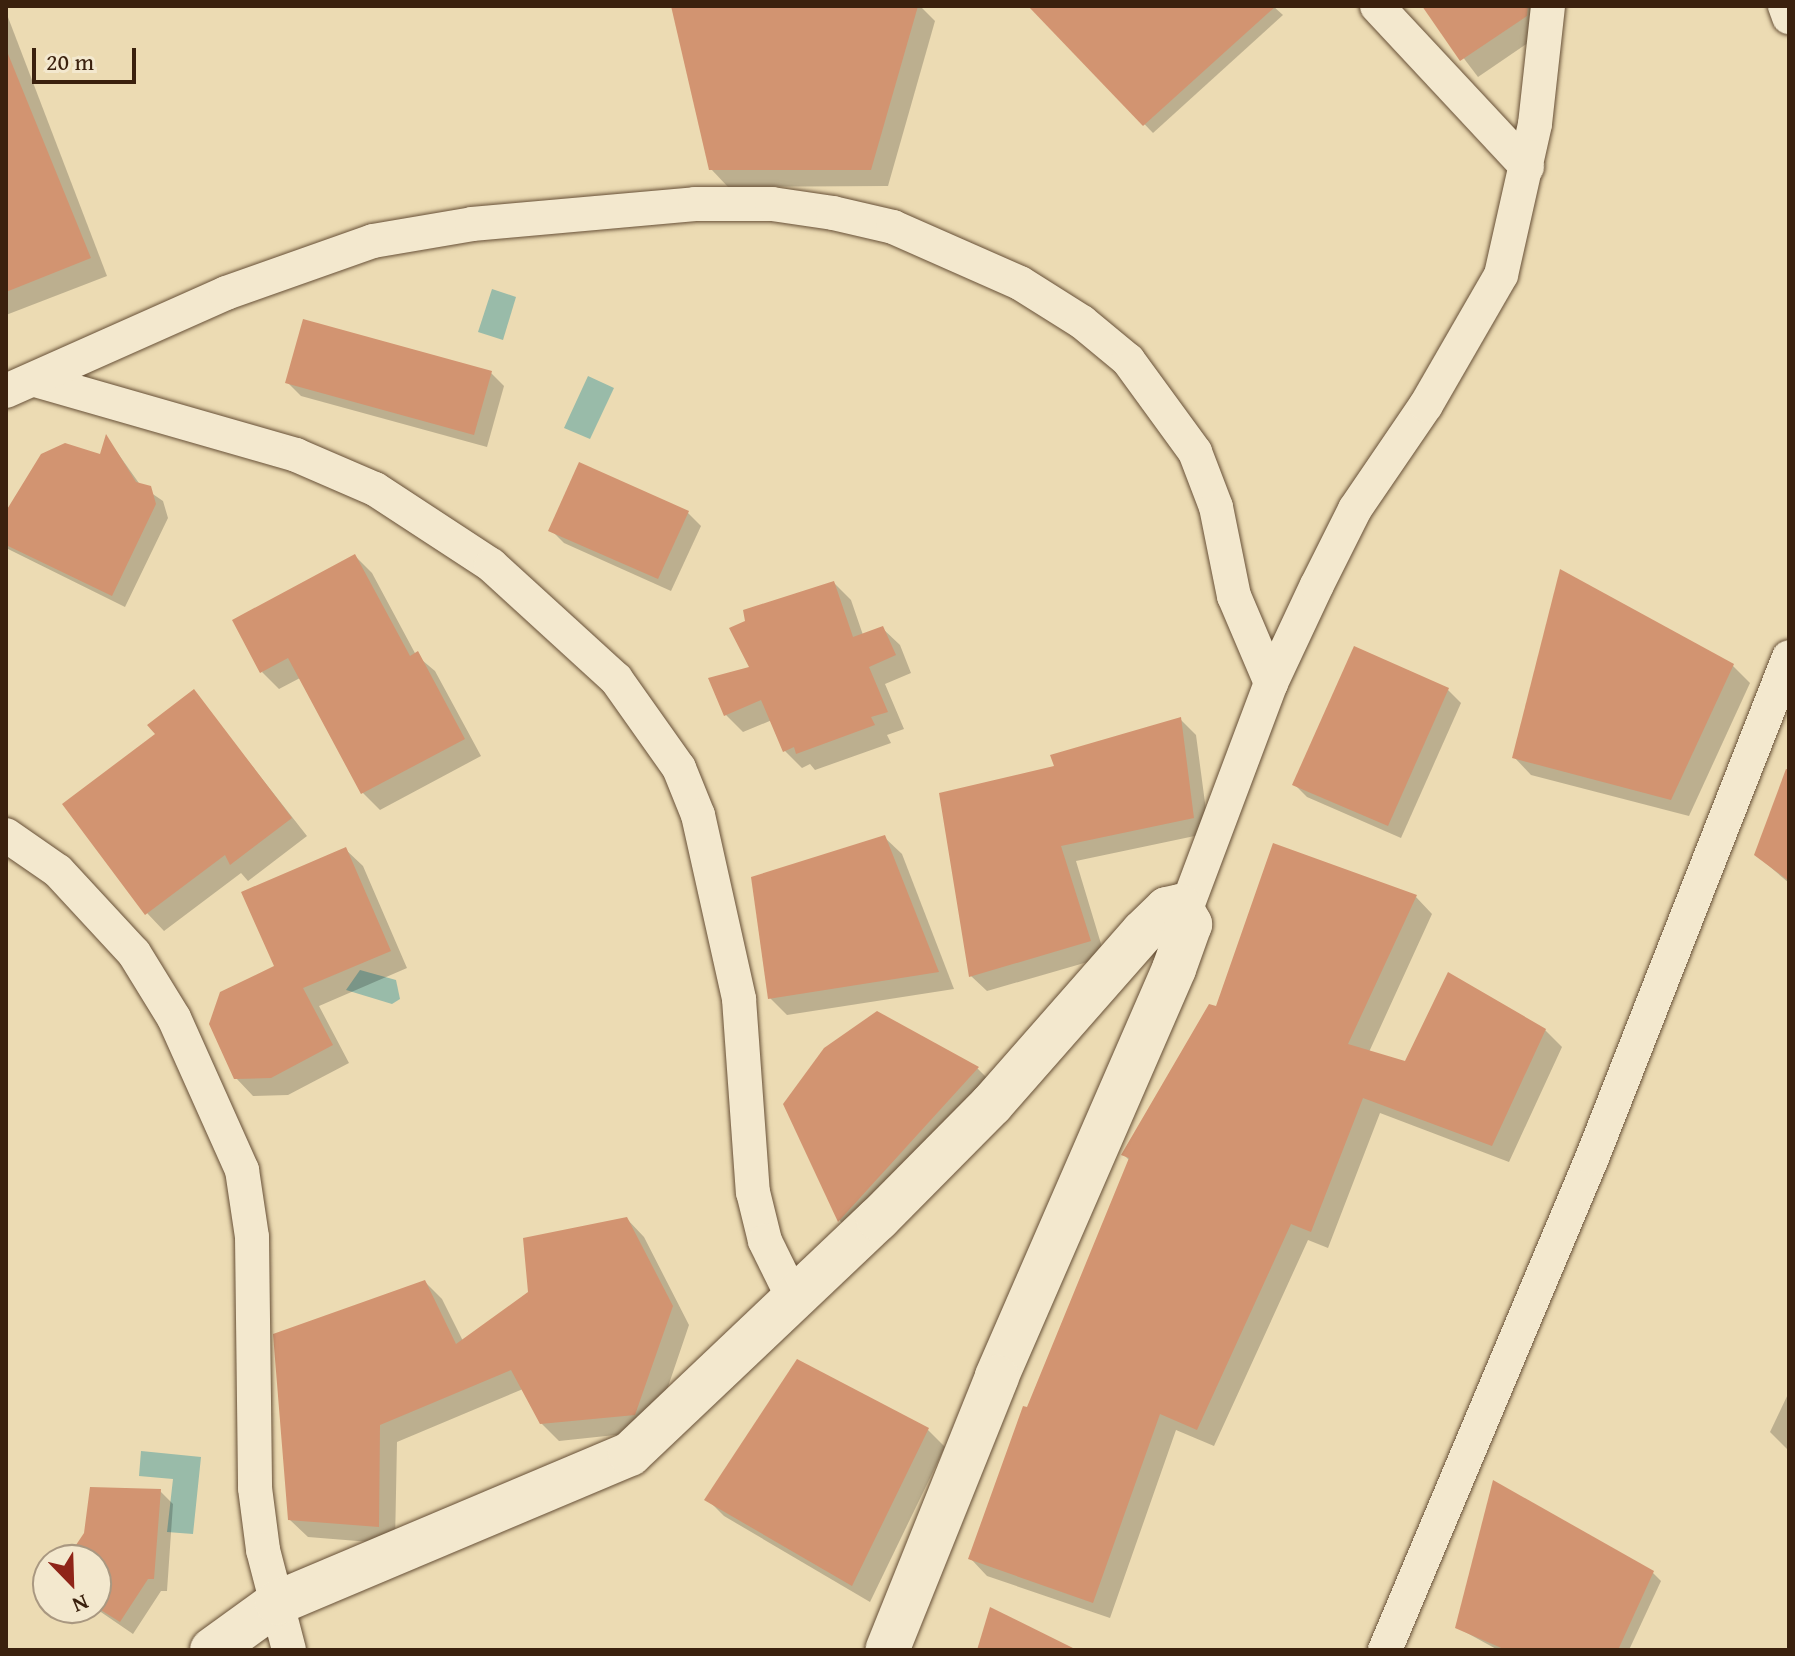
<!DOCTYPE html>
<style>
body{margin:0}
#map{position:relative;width:1795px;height:1656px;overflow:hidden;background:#ecdbb3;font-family:"Gentium Book Plus",serif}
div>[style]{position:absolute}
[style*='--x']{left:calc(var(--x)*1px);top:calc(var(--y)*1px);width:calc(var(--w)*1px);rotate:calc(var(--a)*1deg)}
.water>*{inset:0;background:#99bba9}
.shadow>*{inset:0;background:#0003}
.building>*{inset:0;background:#d29471}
.roads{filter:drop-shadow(0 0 2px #675037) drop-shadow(0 0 2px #675037)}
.street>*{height:34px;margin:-17px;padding:0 17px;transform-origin:17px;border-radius:17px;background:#f3e8ce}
.secondary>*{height:44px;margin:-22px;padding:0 22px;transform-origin:22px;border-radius:22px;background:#f3e8ce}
span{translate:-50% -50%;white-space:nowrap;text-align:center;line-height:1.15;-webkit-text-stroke:6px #f3e8ce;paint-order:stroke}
.frame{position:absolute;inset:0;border:8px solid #3b210e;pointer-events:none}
.north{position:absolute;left:32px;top:1544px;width:80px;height:80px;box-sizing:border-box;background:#f3e8ce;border:2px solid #a99881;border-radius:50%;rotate:157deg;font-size:22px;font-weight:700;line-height:32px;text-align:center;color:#3b210e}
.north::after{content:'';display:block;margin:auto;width:28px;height:36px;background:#8f2418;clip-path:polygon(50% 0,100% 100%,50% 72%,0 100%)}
.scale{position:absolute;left:32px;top:48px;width:104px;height:36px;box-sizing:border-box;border:4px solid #3b210e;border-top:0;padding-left:10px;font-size:24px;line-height:28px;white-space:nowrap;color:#3b210e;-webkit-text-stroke:6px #f3e8ce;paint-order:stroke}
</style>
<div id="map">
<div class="water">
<i style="clip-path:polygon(492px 289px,516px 297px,503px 340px,478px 332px)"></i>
<i style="clip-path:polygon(588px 376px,614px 388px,590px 439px,564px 428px)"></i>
<i style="clip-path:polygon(360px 970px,396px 980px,400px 999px,392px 1004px,346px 990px)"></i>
<i style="clip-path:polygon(141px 1451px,201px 1457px,193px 1534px,167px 1532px,173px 1479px,139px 1476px)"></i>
</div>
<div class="shadow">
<i style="clip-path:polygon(673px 6px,920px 6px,935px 21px,888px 186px,728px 187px,711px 169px)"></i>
<i style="clip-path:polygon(1031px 6px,1273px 6px,1283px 15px,1153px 133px)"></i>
<i style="clip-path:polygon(1424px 6px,1534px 6px,1528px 43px,1478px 77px)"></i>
<i style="clip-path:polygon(6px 12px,107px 276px,6px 315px)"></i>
<i style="clip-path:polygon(491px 373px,504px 386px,487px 447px,301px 396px,288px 383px)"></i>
<i style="clip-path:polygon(107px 438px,141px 486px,163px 501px,168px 518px,125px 607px,6px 548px,6px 514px,101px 456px)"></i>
<i style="clip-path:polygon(688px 513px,701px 526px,671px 591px,564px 543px,551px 530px)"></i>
<i style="clip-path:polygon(355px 556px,372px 573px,416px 655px,435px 671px,481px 756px,380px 810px,363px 793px,300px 678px,279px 689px,262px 672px)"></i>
<i style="clip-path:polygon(834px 583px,851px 600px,863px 635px,882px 628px,900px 645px,911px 673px,885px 684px,904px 729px,887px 735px,891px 743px,815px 770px,810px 764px,802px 768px,785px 751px,772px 720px,743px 732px,726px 715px,752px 668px)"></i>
<i style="clip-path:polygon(1732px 665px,1750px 683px,1689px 816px,1531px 775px,1514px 757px)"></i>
<i style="clip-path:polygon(1448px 690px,1461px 703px,1401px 838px,1307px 797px,1294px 784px)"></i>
<i style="clip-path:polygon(194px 692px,307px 836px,248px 881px,241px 873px,164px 931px,147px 913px,157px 735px)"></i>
<i style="clip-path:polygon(1180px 719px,1196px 735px,1209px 833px,1076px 861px,1105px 957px,987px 991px,971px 976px,1056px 767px)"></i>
<i style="clip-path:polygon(1789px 766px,1789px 883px,1756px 855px)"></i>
<i style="clip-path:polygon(884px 837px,902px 854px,954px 989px,787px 1015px,770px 998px)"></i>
<i style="clip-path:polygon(345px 849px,363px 866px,407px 968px,319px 1006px,349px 1063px,288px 1095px,253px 1096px,236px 1078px)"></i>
<i style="clip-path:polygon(1416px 897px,1432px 914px,1369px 1052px,1406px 1063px,1545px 1030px,1562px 1047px,1509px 1162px,1380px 1113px,1328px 1248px,1308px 1240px,1214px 1446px,1176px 1430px,1110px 1618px,987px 1576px,971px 1559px,1130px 1161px,1124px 1155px,1217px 1008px)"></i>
<i style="clip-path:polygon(977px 1068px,994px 1085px,857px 1238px,840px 1221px,786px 1104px)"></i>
<i style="clip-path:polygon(627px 1219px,644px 1237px,689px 1325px,653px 1431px,559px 1441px,541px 1423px,523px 1389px,397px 1442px,395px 1544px,308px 1537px,290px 1520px,425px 1282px,442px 1299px,463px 1341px)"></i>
<i style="clip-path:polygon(1789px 1392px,1789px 1451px,1770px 1432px)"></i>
<i style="clip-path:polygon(928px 1430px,945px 1447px,870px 1602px,724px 1516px,707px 1499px)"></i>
<i style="clip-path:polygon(160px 1491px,173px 1504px,167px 1591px,161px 1591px,133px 1634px,95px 1608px,96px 1560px,68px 1560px)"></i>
<i style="clip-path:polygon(1652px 1572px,1661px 1581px,1629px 1650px,1498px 1650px,1458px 1628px)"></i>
</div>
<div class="building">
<i style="clip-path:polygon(671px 6px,918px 6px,871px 170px,709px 170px)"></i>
<i style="clip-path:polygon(1028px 6px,1276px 6px,1143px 126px)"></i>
<i style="clip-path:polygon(1422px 6px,1528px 6px,1527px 16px,1460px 61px)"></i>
<i style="clip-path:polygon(6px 49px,91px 258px,6px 292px)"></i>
<i style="clip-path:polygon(303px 319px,492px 371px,474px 435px,285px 383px)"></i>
<i style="clip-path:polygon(106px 434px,136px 482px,151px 486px,156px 504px,112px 596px,6px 545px,6px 511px,41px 454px,65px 443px,100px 454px)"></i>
<i style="clip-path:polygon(579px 462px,689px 511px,658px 579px,548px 531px)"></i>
<i style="clip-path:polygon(355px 554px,410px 656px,418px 651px,465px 739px,361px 794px,288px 658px,260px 673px,232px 620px)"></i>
<i style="clip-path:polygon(1560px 569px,1734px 664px,1671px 800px,1512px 758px)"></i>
<i style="clip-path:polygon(834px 581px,853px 637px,883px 626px,896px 655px,869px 667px,888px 712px,871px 717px,875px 725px,796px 754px,794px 747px,783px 752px,761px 700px,724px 716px,708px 678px,749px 667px,729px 628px,745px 621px,743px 610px)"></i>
<i style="clip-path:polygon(1354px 646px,1449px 688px,1388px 826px,1292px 785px)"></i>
<i style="clip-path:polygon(194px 689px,292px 818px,230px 865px,225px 855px,145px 915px,62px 804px,155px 734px,147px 725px)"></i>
<i style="clip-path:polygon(1181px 717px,1194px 818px,1061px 846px,1091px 941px,969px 977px,939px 793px,1054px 766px,1050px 755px)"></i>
<i style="clip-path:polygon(1786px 769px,1789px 770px,1789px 881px,1754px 855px)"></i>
<i style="clip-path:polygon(885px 835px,939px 972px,768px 999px,751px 877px)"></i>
<i style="clip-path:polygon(1273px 843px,1417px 895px,1348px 1044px,1405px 1061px,1448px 972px,1546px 1029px,1492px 1146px,1363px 1098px,1311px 1232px,1291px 1224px,1197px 1430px,1160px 1414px,1093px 1603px,968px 1559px,1023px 1406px,1027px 1407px,1129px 1158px,1121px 1155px,1209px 1004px,1216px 1006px)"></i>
<i style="clip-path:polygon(346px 847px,391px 951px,303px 988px,333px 1045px,271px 1078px,234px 1079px,209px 1024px,220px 992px,274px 966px,241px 892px)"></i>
<i style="clip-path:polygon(877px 1011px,979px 1067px,838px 1222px,783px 1104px,824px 1048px)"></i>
<i style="clip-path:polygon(627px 1217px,673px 1306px,635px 1415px,540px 1424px,511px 1370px,380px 1425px,379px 1527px,288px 1520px,273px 1334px,425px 1280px,456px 1344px,528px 1292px,523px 1238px)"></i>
<i style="clip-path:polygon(797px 1359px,929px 1428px,852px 1586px,704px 1500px)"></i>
<i style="clip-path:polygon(1493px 1480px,1654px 1571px,1618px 1650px,1506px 1650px,1455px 1628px)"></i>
<i style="clip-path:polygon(90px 1487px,161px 1489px,154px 1579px,148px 1579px,120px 1622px,96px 1607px,96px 1560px,66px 1560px,84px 1533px)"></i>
<i style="clip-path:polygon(990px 1607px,1077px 1650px,977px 1650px)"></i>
</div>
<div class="roads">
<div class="street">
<i style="--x:1377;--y:6;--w:220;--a:47"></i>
<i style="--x:1785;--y:6;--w:12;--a:70"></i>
<i style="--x:35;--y:380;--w:272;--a:16"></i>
<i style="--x:296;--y:455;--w:86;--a:23.3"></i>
<i style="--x:375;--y:489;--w:139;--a:33.2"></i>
<i style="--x:491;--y:565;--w:169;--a:42.4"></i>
<i style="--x:616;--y:679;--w:109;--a:54.7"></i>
<i style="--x:679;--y:768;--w:51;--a:68"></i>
<i style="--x:698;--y:815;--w:189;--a:77.4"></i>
<i style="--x:739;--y:999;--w:194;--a:85.9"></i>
<i style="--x:753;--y:1192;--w:50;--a:76.2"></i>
<i style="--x:765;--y:1241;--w:68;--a:63.8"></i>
<i style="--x:6;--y:391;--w:241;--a:-24"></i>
<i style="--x:226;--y:293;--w:156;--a:-19.5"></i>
<i style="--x:373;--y:241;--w:100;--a:-9.7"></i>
<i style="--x:472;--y:224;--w:224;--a:-5.1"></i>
<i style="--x:695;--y:204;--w:77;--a:0"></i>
<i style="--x:772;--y:204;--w:62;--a:8.4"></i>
<i style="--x:833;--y:213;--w:62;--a:13.1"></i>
<i style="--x:893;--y:227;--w:139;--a:23.8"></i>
<i style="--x:1020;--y:283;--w:73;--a:32.2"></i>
<i style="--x:1082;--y:322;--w:60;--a:39.6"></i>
<i style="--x:1128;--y:360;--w:114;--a:53.9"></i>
<i style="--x:1195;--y:452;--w:59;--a:69.1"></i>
<i style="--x:1216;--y:507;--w:91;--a:78.6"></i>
<i style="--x:1234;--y:596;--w:95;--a:67"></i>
<i style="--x:6;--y:835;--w:63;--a:34.7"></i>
<i style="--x:58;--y:871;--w:112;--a:47.2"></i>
<i style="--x:134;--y:953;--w:76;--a:58.4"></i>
<i style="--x:174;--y:1018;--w:167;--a:65.9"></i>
<i style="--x:242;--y:1170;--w:68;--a:81.5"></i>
<i style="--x:252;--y:1237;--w:251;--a:89.3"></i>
<i style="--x:255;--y:1488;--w:63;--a:82.6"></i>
<i style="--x:263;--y:1550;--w:103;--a:75.4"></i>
<i style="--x:1186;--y:909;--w:241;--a:-69.4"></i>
<i style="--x:1271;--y:683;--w:108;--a:-64.9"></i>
<i style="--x:1317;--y:585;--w:85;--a:-63.4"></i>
<i style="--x:1355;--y:509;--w:126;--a:-55.7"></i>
<i style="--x:1426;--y:405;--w:150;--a:-60"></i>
<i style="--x:1501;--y:275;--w:155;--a:-77.3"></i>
<i style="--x:1535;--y:124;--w:119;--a:-83.7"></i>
<i style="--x:1385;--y:1650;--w:534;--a:-67.18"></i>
<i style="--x:1592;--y:1158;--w:538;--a:-68.53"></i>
</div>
<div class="secondary">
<i style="--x:212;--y:1650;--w:80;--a:-35.9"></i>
<i style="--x:277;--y:1603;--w:383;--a:-22.9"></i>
<i style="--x:630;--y:1454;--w:342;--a:-43.5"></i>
<i style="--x:878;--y:1219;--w:161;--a:-45.3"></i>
<i style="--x:991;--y:1105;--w:230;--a:-48.7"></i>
<i style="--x:1143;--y:932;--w:33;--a:-44"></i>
<i style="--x:1167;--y:909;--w:13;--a:-13"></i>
<i style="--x:1180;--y:906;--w:21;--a:61"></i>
<i style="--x:1190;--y:924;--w:48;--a:109.6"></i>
<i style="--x:1174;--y:969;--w:445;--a:113.5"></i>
<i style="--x:997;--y:1377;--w:294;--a:111.9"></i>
</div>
</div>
<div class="frame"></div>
<div class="north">N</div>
<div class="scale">20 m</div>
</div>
